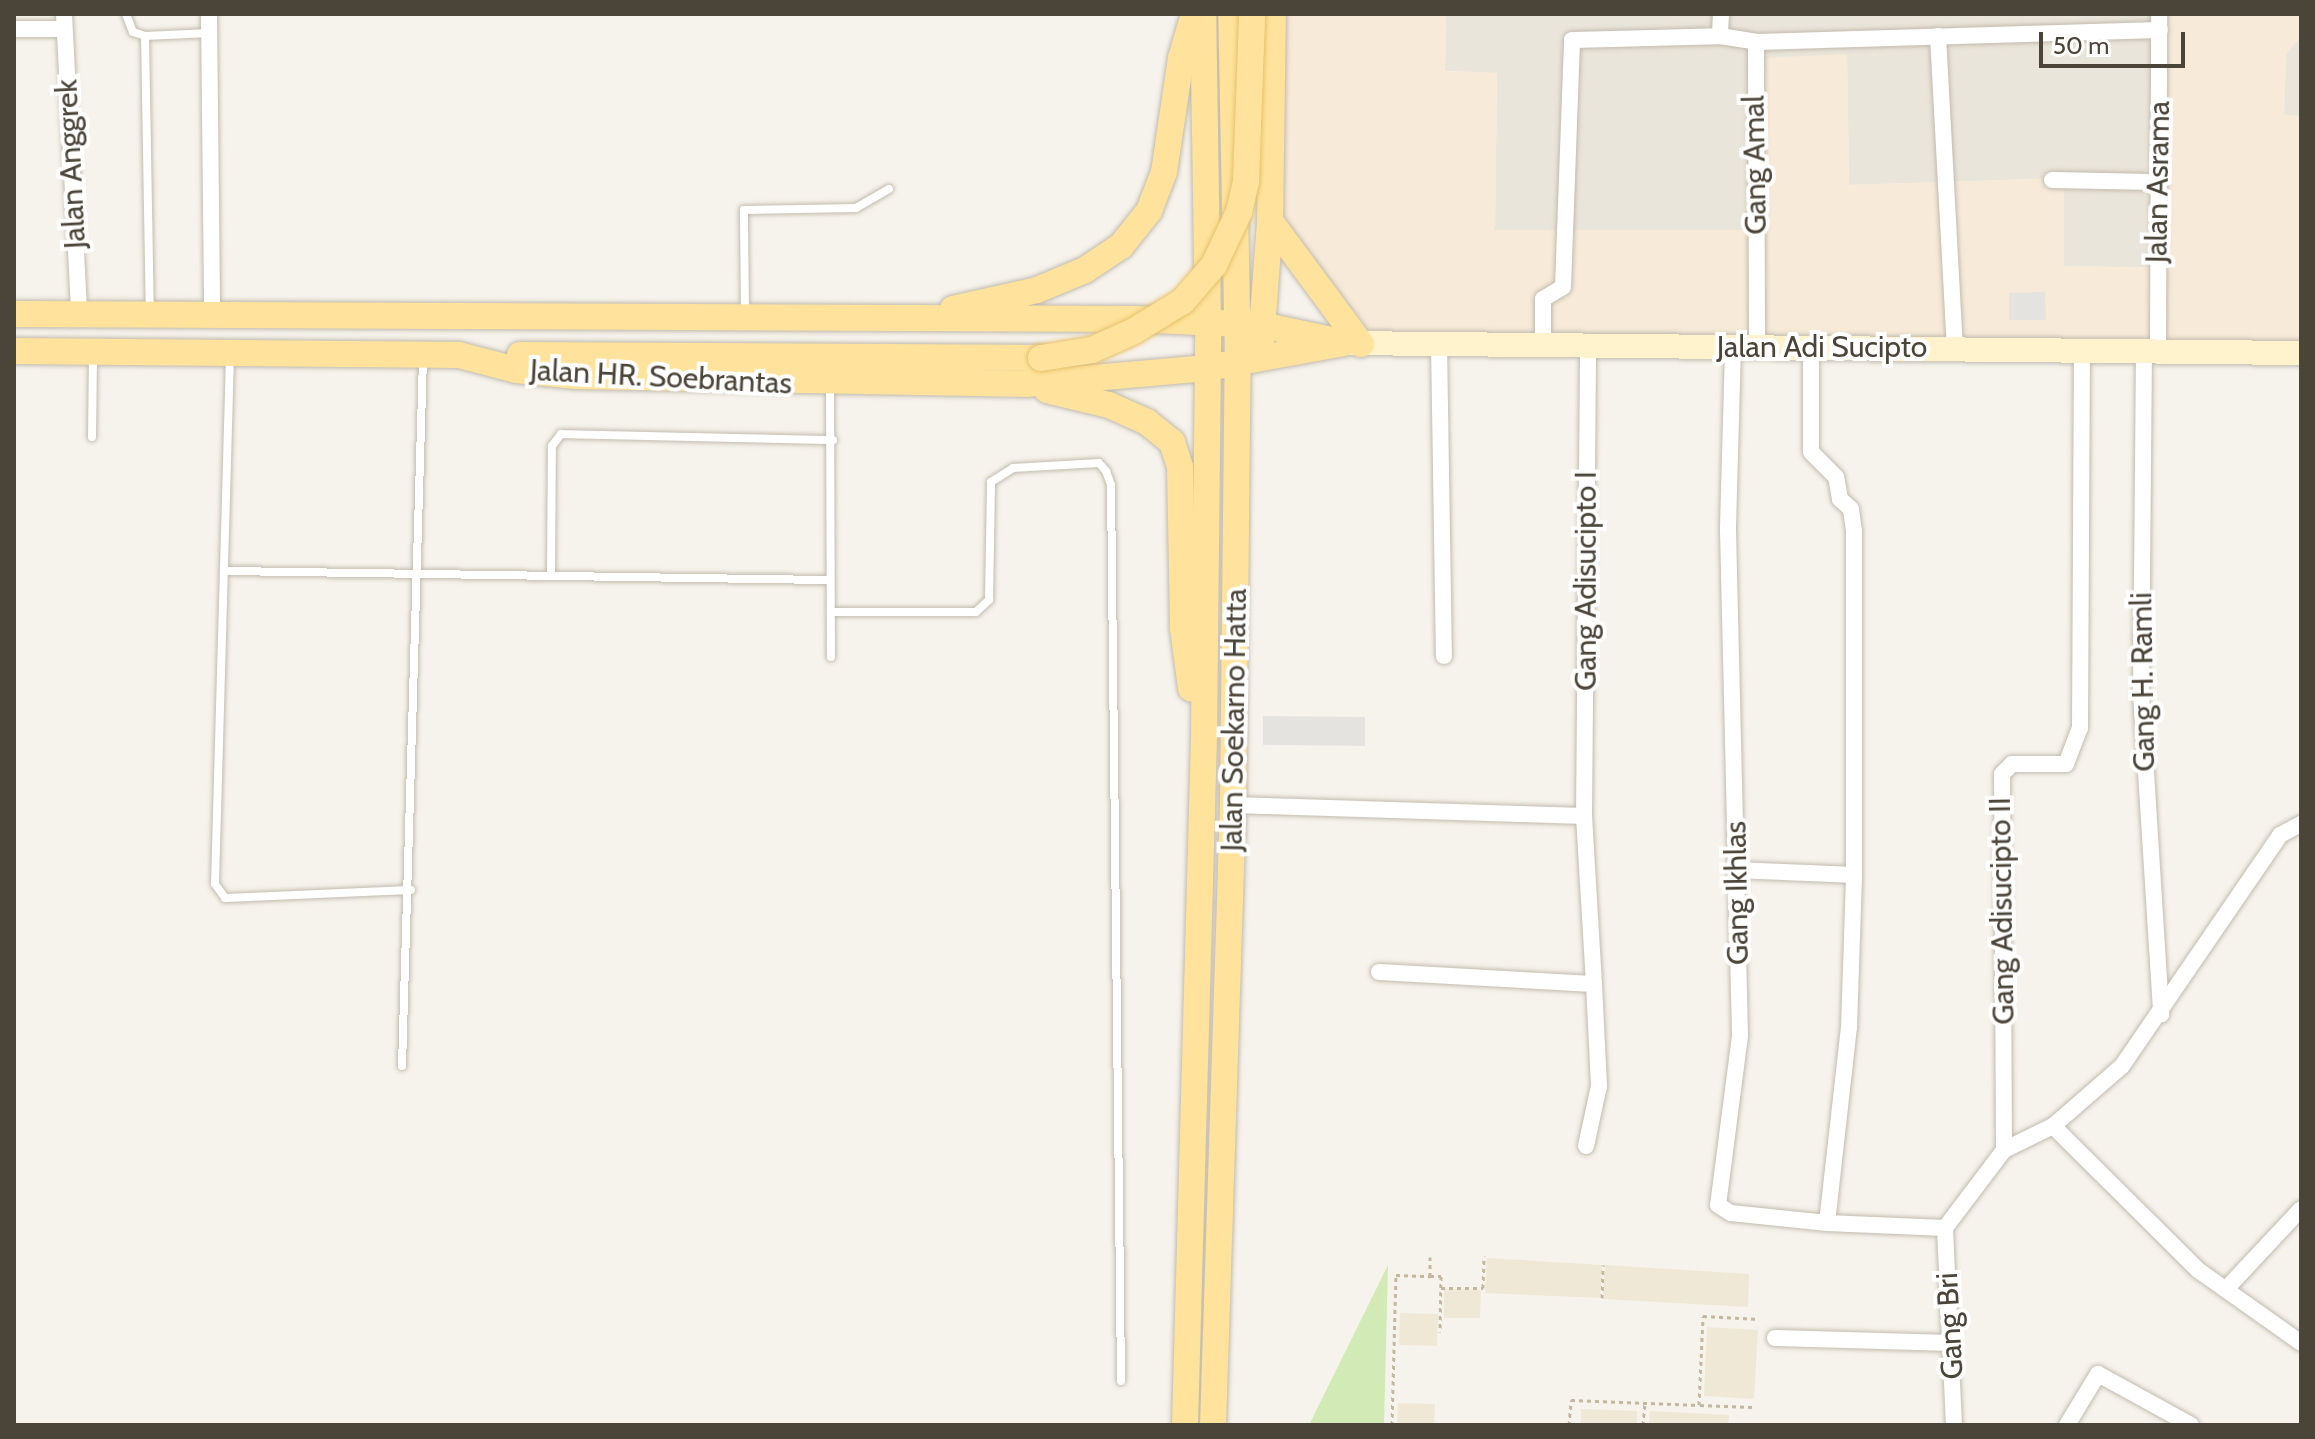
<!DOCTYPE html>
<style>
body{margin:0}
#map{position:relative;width:2315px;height:1439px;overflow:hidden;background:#f6f3ec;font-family:Cabin,sans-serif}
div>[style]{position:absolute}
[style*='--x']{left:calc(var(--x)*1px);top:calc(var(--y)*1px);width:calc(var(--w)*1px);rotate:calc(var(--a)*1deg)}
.residential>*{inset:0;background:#eae5da}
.commercial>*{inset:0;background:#f7ead8}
.education>*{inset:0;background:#efe8d6}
.green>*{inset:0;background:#d2eab5}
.parking>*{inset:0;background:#e5e3e0}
.path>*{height:3px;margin-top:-1.5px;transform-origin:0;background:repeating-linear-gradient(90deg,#c4b79f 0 4px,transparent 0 8px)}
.roads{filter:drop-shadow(0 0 2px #c2bbae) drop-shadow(0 0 2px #c2bbae)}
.lane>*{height:8px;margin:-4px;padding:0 4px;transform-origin:4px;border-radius:4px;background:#fff}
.street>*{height:16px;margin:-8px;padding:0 8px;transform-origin:8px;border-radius:8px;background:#fff}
.secondary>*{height:24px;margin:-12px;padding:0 12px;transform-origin:12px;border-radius:12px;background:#fff3cd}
.primary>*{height:26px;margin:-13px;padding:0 13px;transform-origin:13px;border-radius:13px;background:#ffe39c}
.bridges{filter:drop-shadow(0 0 2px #e6c16a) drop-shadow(0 0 2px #e6c16a)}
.primary-bridge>*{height:26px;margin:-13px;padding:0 13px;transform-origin:13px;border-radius:13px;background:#ffe39c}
span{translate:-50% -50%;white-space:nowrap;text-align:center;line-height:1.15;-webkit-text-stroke:8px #fff;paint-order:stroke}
.street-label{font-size:30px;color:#4b4439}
.frame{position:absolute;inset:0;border:16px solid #4b4439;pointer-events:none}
.scale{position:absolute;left:2039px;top:32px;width:146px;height:36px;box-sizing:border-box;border:4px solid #4b4439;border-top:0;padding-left:10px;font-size:24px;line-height:28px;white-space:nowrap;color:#4b4439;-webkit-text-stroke:6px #fff;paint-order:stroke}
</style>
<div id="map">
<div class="residential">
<i style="clip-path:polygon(1446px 14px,2166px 14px,2164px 268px,2064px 266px,2063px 178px,1849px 185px,1847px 55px,1762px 230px,1495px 230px,1497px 73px,1445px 71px)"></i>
<i style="clip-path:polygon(2301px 36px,2301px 116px,2284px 116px,2286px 54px)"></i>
</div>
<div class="commercial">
<i style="clip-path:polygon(1282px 14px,1446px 14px,1445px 71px,1497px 73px,1495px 230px,1762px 230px,1765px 58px,1847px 54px,1849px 185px,2064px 178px,2064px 266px,2164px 268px,2166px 14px,2301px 14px,2301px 36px,2286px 54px,2284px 115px,2301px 116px,2301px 344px,1376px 337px,1279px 221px)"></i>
</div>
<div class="education">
<i style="clip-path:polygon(1487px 1258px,1602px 1265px,1600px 1298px,1485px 1293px)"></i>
<i style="clip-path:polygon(1605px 1265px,1749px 1274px,1748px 1307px,1603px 1299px)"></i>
<i style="clip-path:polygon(1444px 1289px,1481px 1290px,1480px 1318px,1444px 1318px)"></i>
<i style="clip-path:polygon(1400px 1313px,1438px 1314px,1437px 1346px,1399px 1345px)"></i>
<i style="clip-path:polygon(1707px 1327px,1758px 1330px,1754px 1399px,1704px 1396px)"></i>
<i style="clip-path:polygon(1398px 1403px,1435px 1404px,1434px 1425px,1397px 1425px)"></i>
<i style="clip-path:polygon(1581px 1409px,1637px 1411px,1637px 1425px,1581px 1425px)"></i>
<i style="clip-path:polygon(1650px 1411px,1729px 1415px,1728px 1425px,1649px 1425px)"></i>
</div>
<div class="green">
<i style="clip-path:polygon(1388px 1265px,1384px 1425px,1309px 1425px)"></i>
</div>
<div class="parking">
<i style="clip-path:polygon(2045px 292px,2046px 320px,2009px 320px,2009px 293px)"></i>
<i style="clip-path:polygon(1263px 716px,1365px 717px,1365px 746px,1263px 745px)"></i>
</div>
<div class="path">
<i style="--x:1430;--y:1276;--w:11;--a:0"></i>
<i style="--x:1441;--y:1276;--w:56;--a:91"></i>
<i style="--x:1441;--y:1288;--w:42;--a:0"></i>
<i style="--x:1483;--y:1288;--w:32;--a:-88"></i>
<i style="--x:1602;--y:1298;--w:33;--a:-88"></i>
<i style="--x:1752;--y:1407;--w:53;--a:-177.8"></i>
<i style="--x:1699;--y:1405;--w:89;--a:-87.4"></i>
<i style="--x:1703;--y:1316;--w:56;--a:3.1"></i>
<i style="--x:1392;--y:1425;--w:150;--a:-88.5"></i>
<i style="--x:1396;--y:1275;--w:34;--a:2"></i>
<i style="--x:1430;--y:1276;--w:19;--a:-90"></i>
<i style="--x:1569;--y:1425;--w:25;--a:-85"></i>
<i style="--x:1571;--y:1400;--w:128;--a:2.2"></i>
<i style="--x:1643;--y:1425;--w:22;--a:-85"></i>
</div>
<div class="roads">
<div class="lane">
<i style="--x:126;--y:14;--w:19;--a:69"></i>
<i style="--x:133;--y:32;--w:13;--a:18"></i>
<i style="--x:145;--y:36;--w:65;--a:-2.6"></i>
<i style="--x:145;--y:36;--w:275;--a:89"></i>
<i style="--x:745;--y:314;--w:104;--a:-90.6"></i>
<i style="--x:744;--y:210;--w:112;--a:-1"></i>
<i style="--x:856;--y:208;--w:38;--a:-30"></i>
<i style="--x:230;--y:356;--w:528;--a:91.63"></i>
<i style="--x:215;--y:884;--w:17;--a:54"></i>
<i style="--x:225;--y:898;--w:186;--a:-2.5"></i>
<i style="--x:830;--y:386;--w:271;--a:89.8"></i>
<i style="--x:92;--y:437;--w:80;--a:-89.3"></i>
<i style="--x:227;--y:571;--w:603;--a:0.86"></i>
<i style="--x:551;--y:575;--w:129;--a:-89.6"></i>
<i style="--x:552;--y:446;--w:15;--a:-53"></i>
<i style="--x:561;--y:434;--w:272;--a:1.3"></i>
<i style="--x:831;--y:612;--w:145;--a:0"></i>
<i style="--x:976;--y:612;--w:18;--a:-43"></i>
<i style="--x:989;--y:600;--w:118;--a:-89"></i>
<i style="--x:991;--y:482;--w:26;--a:-32"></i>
<i style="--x:1013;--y:468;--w:86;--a:-3.3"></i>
<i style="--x:1099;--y:463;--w:11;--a:49"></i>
<i style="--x:1106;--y:471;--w:15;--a:70"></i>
<i style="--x:1111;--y:485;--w:896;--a:89.36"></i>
<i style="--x:402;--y:1066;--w:707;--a:-88.3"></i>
</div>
<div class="street">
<i style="--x:64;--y:14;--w:300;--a:87.1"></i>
<i style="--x:209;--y:14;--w:302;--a:89.4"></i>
<i style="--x:1721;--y:14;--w:22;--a:93"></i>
<i style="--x:1720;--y:36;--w:36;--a:9"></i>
<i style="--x:1756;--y:42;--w:306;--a:89.8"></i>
<i style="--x:14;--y:29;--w:50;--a:0"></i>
<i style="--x:1938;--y:36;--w:311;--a:86.9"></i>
<i style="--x:1756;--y:42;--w:404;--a:-1.7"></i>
<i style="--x:2052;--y:180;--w:103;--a:1.1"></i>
<i style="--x:1439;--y:343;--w:313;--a:89.1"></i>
<i style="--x:1543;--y:343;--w:44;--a:-90"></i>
<i style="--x:1543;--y:299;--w:23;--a:-31"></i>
<i style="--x:1563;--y:287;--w:247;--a:-87.9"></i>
<i style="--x:1572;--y:40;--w:148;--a:-1.5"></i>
<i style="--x:1733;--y:348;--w:182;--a:91.6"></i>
<i style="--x:1728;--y:530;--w:506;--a:88.64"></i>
<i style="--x:1740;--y:1036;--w:170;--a:97.4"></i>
<i style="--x:1718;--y:1205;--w:15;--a:32"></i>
<i style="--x:1731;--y:1213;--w:97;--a:5.9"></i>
<i style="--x:1827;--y:1223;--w:118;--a:2.4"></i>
<i style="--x:2144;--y:350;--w:343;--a:90.5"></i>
<i style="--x:2141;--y:693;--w:322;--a:86.4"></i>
<i style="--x:2158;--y:350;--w:336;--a:-89.8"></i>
<i style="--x:1233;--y:805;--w:351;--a:1.8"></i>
<i style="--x:1737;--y:870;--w:117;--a:2.4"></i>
<i style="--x:1854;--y:875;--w:344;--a:-90"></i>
<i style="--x:1854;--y:531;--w:22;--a:-98"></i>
<i style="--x:1851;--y:509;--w:15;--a:-138"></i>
<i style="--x:1840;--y:499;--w:22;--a:-100"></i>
<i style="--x:1836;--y:477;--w:35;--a:-135"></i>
<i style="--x:1811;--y:452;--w:104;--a:-90"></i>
<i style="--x:1379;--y:972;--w:215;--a:3.2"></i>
<i style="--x:1594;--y:984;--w:168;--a:-93.4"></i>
<i style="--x:1584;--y:816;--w:471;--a:-89.5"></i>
<i style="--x:2053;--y:1126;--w:204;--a:44.8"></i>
<i style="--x:2198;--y:1270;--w:126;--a:35.3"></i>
<i style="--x:1586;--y:1146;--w:61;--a:-77.8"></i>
<i style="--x:1599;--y:1086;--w:102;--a:-92.8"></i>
<i style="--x:2004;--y:1150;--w:55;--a:-26.1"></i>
<i style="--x:2053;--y:1126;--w:91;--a:-41"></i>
<i style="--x:2122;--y:1066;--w:280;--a:-55.6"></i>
<i style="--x:2280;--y:835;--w:24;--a:-28"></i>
<i style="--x:1827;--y:1223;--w:196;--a:-83.6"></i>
<i style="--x:1849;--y:1028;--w:153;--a:-88.1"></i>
<i style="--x:1945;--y:1228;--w:98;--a:-52.9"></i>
<i style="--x:2004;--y:1150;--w:376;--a:-90.3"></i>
<i style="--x:2002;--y:774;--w:14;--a:-45"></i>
<i style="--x:2012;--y:764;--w:54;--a:0"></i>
<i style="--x:2066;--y:764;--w:39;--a:-69"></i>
<i style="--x:2080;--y:728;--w:379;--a:-89.7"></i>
<i style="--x:1945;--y:1228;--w:197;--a:87.4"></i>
<i style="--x:2227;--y:1288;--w:108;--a:-46.9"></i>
<i style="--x:1775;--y:1338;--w:177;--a:1.6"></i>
<i style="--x:2067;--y:1425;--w:60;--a:-58.7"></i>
<i style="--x:2098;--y:1374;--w:106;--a:28.7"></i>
</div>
<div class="secondary">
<i style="--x:1344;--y:343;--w:957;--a:0.6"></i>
</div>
<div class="primary">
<i style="--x:1270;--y:221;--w:153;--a:53.5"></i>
<i style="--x:953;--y:309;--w:86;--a:-12.7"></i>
<i style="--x:1037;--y:290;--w:52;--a:-22.6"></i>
<i style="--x:1085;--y:270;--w:43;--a:-33.7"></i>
<i style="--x:1121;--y:246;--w:45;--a:-51.3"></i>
<i style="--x:1149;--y:211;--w:42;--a:-69"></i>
<i style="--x:1164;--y:172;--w:115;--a:-81.5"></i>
<i style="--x:1181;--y:58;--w:46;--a:-73.5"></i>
<i style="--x:14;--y:314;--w:1120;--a:0.26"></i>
<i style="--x:1134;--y:319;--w:127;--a:2.7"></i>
<i style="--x:1261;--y:325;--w:77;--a:12"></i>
<i style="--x:1261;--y:342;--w:121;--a:-85.7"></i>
<i style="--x:1270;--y:221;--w:207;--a:-89.2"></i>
<i style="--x:14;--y:351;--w:445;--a:0.5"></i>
<i style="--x:459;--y:355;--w:59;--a:14.7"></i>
<i style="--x:516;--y:370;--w:61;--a:5.6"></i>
<i style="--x:577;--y:376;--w:448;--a:1"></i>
<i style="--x:1025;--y:384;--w:183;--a:-5"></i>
<i style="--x:1207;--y:368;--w:139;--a:-10.3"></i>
<i style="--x:520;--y:355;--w:521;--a:0.33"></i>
<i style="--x:1047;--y:390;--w:64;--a:13.6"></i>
<i style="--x:1109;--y:405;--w:42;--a:24.1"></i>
<i style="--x:1147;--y:422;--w:32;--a:39"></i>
<i style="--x:1172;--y:442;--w:26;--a:72"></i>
<i style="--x:1180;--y:467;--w:161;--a:88.9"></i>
<i style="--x:1183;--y:628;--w:61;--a:82.4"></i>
<i style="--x:1185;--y:1425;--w:691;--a:-88.42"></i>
<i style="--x:1204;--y:734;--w:412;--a:-89.4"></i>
<i style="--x:1208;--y:322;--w:308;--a:-90.9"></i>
<i style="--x:1213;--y:1425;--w:620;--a:-88.15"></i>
<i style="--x:1233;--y:805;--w:442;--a:-89.4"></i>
<i style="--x:1238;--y:363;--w:349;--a:-91.1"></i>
</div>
</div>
<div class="bridges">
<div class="primary-bridge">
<i style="--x:1041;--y:358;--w:52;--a:-8.9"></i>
<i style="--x:1092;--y:350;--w:46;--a:-24.3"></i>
<i style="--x:1134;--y:331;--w:57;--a:-31.5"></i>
<i style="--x:1183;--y:301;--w:48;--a:-49.3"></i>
<i style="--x:1214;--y:265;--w:59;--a:-64.7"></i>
<i style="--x:1239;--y:212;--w:32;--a:-77"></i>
<i style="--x:1246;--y:181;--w:167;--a:-87.9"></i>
</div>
</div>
<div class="street-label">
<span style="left:71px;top:164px;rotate:-93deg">Jalan Anggrek</span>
<span style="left:1755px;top:165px;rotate:-91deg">Gang Amal</span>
<span style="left:2158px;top:182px;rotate:-89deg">Jalan Asrama</span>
<span style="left:1822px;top:347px">Jalan Adi Sucipto</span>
<span style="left:661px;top:377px;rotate:3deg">Jalan HR. Soebrantas</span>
<span style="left:1586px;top:581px;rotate:-90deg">Gang Adisucipto I</span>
<span style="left:2143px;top:682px;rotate:-91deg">Gang H. Ramli</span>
<span style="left:1234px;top:720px;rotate:-89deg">Jalan Soekarno Hatta</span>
<span style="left:1737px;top:893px;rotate:-91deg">Gang Ikhlas</span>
<span style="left:2002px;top:911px;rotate:-91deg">Gang Adisucipto II</span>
<span style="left:1950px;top:1326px;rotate:-93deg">Gang Bri</span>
</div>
<div class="frame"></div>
<div class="scale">50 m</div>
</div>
